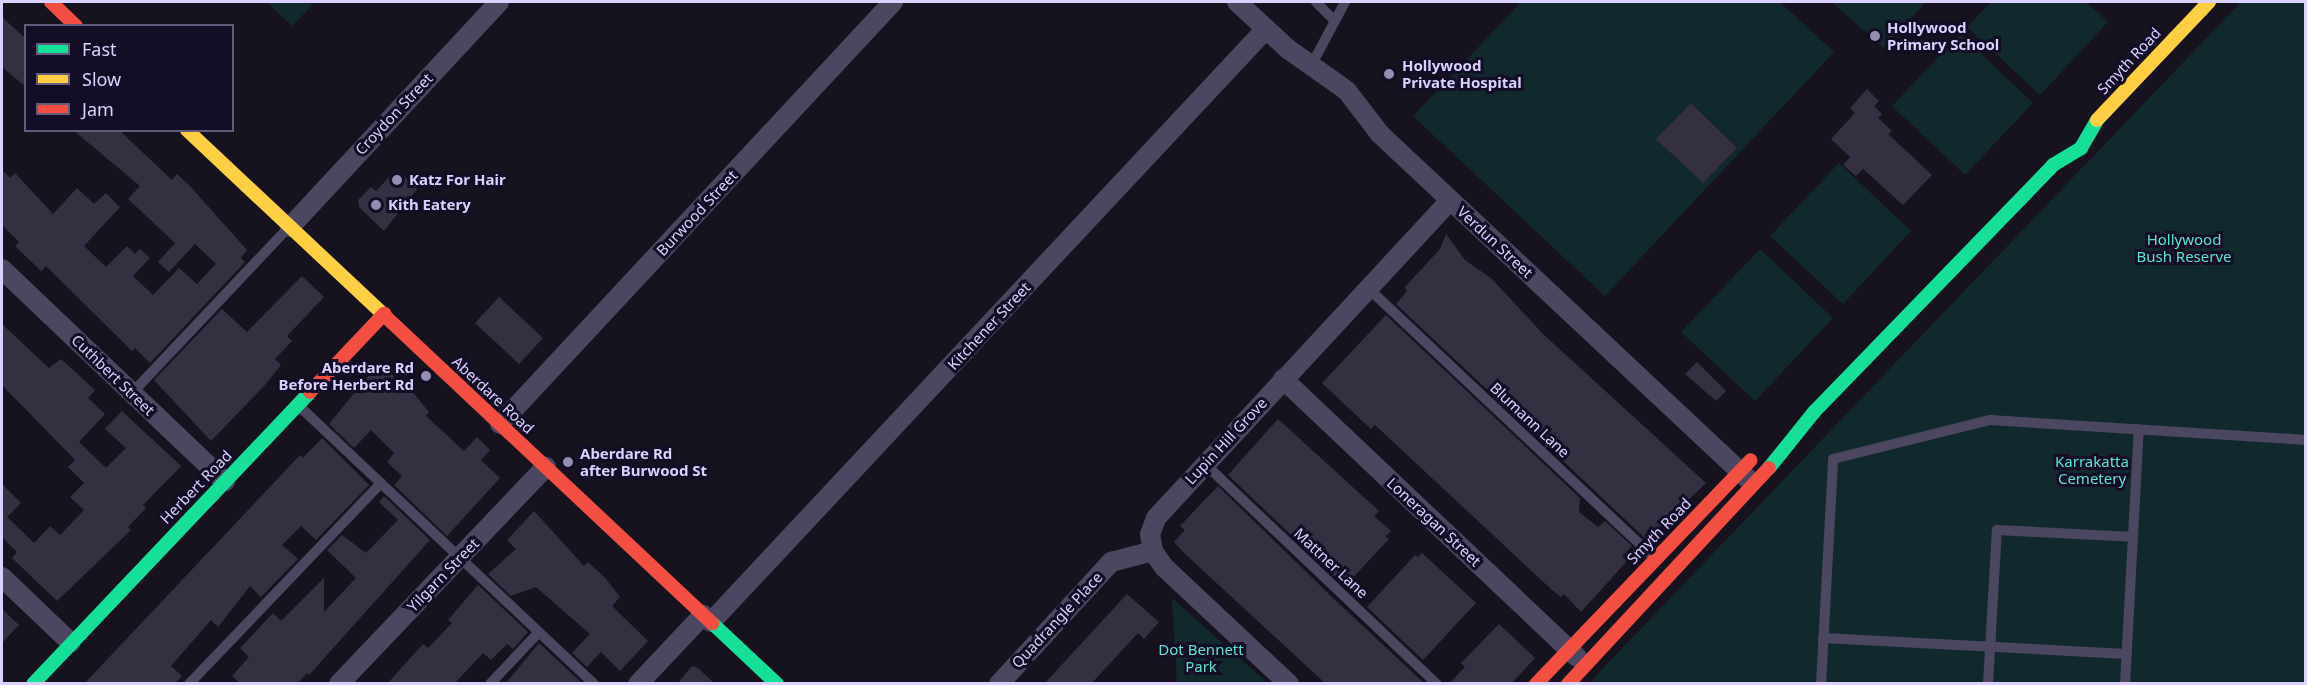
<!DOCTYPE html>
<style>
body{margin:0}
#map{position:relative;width:2307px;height:685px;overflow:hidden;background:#16131f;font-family:"Noto Sans",sans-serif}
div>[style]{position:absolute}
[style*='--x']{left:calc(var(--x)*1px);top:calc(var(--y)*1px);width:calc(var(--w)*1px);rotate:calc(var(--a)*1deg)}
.green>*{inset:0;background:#11292d}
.building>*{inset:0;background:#343042}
.lane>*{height:10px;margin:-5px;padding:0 5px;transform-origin:5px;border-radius:5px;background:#4b4760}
.street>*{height:20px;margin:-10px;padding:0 10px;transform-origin:10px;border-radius:10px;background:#4b4760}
.fast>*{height:14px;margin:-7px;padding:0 7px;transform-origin:7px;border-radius:7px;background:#16e098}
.slow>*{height:14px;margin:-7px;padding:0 7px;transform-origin:7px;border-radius:7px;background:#ffcf43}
.jam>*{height:14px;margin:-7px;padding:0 7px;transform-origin:7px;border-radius:7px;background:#f24e42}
.dots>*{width:16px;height:16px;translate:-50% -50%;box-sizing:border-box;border:3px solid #130d25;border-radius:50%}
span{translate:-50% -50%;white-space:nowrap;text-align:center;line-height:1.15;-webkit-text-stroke:6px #130d25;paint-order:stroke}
.poi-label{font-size:15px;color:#dbd1ff;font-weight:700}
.left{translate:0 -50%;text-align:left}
.right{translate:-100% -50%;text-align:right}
.street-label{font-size:15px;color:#dbd1ff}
.park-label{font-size:15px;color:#57e5cf}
.frame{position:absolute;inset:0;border:3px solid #dbd1ff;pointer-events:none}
.legend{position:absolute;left:24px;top:24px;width:210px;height:108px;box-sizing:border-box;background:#130d25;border:2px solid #635b7c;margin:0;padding:8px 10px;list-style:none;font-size:18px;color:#dbd1ff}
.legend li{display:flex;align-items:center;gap:12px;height:30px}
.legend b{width:30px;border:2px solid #635b7c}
</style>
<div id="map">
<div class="green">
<i style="clip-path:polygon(266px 2px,315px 2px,292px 26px)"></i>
<i style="clip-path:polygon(evenodd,1521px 2px,1780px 2px,1834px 52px,1605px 296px,1413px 116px,1521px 2px,1691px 103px,1737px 148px,1703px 183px,1657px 139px,1691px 103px)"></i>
<i style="clip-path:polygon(1832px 2px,1926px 2px,1883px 48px)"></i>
<i style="clip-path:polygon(1991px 2px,2086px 2px,2108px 22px,2040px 95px,1967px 27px)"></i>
<i style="clip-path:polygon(2241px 2px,2305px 2px,2305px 683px,1588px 684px)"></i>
<i style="clip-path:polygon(1960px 34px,2033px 103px,1965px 175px,1892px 106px)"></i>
<i style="clip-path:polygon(1839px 163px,1911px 231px,1843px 304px,1770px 236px)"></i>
<i style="clip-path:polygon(1760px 249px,1833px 318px,1755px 401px,1681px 332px)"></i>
<i style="clip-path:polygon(1172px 598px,1256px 673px,1267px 683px,1177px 683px)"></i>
</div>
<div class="building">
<i style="clip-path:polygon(2px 17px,26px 39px,26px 87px,2px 67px)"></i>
<i style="clip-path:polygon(1867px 89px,1879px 101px,1874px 106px,1882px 114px,1878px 118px,1892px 131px,1888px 134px,1932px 175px,1903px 205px,1863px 169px,1856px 176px,1843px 165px,1850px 157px,1831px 139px,1855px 113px,1850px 108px)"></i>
<i style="clip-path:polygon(1691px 103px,1737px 148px,1703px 183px,1656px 139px)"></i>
<i style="clip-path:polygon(73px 130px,119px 130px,172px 180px,177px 174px,190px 186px,247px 250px,241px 258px,245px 262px,150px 363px,135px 348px,132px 351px,46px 266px,41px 271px,15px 246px,19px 242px,2px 225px,2px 170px,10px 178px,15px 173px,53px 214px,77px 188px,94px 204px,106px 193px,120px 207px,84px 246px,106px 267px,127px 246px,135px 254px,140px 249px,150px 258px,133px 276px,153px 295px,179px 268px,197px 284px,216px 264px,195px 244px,169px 272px,158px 262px,175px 243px,128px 199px,140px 186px)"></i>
<i style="clip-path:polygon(400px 172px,417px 189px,384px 231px,359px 207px,358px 200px,371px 187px,376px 191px,393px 173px)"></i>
<i style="clip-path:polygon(1446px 234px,1465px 260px,1492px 279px,1543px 334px,1706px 483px,1647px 540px,1396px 304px,1407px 291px,1405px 287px,1440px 249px)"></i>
<i style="clip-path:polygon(302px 276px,324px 297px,287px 336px,292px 341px,275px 359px,281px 365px,264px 386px,211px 441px,154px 380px,222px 309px,247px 332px)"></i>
<i style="clip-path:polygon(499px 297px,543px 338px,519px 364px,475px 323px)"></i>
<i style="clip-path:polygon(1386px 315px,1580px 498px,1579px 512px,1598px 527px,1605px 521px,1632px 546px,1622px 556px,1627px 561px,1581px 612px,1564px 594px,1561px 597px,1552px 590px,1375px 425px,1371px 429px,1322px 383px)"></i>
<i style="clip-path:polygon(2px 324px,49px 368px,61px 359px,95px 390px,88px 398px,105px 414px,79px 442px,106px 468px,126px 448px,105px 429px,122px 411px,181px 466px,143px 505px,146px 508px,128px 527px,131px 530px,57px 601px,12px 558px,17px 552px,2px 537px,2px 484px,21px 503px,7px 517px,34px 543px,50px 526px,60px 535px,84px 510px,70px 497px,84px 483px,68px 467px,75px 460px,2px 385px)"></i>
<i style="clip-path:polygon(1697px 362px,1726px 391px,1716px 401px,1685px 374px)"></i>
<i style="clip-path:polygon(379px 363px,414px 394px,429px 412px,426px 416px,464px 451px,477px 437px,490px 450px,481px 460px,500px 478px,447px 536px,394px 485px,402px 476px,387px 462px,394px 453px,371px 430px,354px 448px,329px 424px)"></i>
<i style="clip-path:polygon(1278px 419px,1379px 511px,1374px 516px,1391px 531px,1385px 537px,1389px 539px,1345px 586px,1228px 475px)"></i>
<i style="clip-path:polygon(322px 438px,369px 485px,316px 540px,301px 526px,282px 545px,298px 559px,261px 597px,250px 586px,218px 627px,211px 620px,171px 666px,182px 676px,175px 684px,84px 684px,300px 455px,303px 458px)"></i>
<i style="clip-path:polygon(1218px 486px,1334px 599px,1425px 684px,1326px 684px,1184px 553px,1174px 542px,1185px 530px,1180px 526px)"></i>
<i style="clip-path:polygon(384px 496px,430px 540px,309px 675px,307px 673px,297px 684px,241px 684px,232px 676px,249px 657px,240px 648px,273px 613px,281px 621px,324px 578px,324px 612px,356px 578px,327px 550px,342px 535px,366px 553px,398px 520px,379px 502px)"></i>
<i style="clip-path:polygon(534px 511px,584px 566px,588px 562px,605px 578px,620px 597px,612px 606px,648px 641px,620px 671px,601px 652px,587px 667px,572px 653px,590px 634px,536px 587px,511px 596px,488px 574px,516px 549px,507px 540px)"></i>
<i style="clip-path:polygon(1422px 553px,1476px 603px,1423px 660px,1367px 607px,1415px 555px,1418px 557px)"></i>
<i style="clip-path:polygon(478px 585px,528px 632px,513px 649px,507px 644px,491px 660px,483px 653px,454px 684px,387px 684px,423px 644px,428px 648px,452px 623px,448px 620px)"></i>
<i style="clip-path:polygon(1127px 594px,1159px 622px,1144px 639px,1138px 633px,1091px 684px,1044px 684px)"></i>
<i style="clip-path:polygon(2px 609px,19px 625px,2px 643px)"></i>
<i style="clip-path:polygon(1499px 624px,1535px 658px,1511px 684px,1449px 684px,1465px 667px,1461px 663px)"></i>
<i style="clip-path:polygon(539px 643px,583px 684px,505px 684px)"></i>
<i style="clip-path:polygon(692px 666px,698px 668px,715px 684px,677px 684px)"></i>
</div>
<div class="lane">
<i style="--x:1316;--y:2;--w:24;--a:45"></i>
<i style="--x:1311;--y:66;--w:72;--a:-62"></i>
<i style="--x:1368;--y:288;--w:395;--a:43.3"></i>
<i style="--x:132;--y:393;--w:228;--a:-46.6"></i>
<i style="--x:299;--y:406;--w:405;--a:43.3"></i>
<i style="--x:1205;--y:464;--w:320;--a:43.5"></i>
<i style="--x:1823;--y:638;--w:304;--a:3"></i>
<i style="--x:189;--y:684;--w:278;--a:-46.3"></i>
<i style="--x:490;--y:684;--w:71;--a:-46.7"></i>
<i style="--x:1821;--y:684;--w:225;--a:-86.9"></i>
<i style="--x:1833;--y:459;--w:162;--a:-14"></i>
<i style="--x:1990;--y:420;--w:317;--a:3.6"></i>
<i style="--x:1988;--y:684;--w:154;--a:-86.7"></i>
<i style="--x:1997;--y:530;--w:136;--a:2.9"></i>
<i style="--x:2125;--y:684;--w:255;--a:-86.9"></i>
</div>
<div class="street">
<i style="--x:1237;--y:2;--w:69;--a:42.7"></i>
<i style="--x:1288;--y:49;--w:72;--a:35.4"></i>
<i style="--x:1347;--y:91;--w:54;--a:52.5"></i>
<i style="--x:1380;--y:134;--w:504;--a:43.15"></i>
<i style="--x:290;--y:227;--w:307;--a:-47.1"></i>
<i style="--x:2;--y:269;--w:308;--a:43.6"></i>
<i style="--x:1283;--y:379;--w:405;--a:43.4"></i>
<i style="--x:500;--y:424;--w:577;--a:-47.04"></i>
<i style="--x:2;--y:577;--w:95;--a:43.7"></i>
<i style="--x:711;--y:622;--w:812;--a:-46.9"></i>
<i style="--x:339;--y:684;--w:300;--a:-46.4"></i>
<i style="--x:638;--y:684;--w:95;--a:-46.7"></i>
<i style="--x:999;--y:684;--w:166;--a:-47.4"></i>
<i style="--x:1111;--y:562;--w:43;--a:-14.7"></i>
<i style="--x:1289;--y:684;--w:171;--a:-136.9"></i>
<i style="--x:1164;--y:567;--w:19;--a:-125"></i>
<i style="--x:1153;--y:551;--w:17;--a:-100"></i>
<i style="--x:1150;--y:534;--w:17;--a:-69"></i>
<i style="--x:1156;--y:518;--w:433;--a:-47.2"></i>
</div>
<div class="fast">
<i style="--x:1769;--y:468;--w:72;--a:-51.2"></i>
<i style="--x:1814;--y:412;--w:344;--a:-45.9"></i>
<i style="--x:2053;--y:165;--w:33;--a:-31"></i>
<i style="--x:2081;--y:148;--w:32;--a:-60"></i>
<i style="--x:712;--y:623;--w:89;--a:43.2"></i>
<i style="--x:33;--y:684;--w:402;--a:-46.5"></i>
</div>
<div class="slow">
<i style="--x:2097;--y:120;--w:163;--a:-46.5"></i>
<i style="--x:187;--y:130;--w:272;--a:43.2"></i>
</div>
<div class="jam">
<i style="--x:51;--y:2;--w:35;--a:44"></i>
<i style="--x:385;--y:316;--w:449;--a:43.2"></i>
<i style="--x:310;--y:392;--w:108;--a:-46.5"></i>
<i style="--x:1536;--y:684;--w:310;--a:-46.2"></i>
<i style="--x:1568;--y:684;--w:295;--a:-47.1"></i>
</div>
<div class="dots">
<i style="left:1875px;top:36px;background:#968eb1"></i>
<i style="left:1389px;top:74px;background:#968eb1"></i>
<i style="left:397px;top:180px;background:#968eb1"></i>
<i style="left:376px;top:205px;background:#968eb1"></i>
<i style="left:426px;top:376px;background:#968eb1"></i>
<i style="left:568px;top:462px;background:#968eb1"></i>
</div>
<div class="poi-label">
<span class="left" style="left:1887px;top:36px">Hollywood<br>Primary School</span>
<span class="left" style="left:1402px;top:74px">Hollywood<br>Private Hospital</span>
<span class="left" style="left:409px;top:180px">Katz For Hair</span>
<span class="left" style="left:388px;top:205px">Kith Eatery</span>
<span class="right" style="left:414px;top:376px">Aberdare Rd<br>Before Herbert Rd</span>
<span class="left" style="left:580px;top:462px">Aberdare Rd<br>after Burwood St</span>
</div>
<div class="street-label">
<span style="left:2129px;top:61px;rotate:-47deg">Smyth Road</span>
<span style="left:394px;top:114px;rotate:-47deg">Croydon Street</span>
<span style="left:697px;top:213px;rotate:-47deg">Burwood Street</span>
<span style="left:1495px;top:242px;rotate:43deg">Verdun Street</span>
<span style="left:989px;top:326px;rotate:-47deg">Kitchener Street</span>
<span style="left:113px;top:375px;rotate:44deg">Cuthbert Street</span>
<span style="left:493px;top:395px;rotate:43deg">Aberdare Road</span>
<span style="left:1530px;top:420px;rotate:43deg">Blumann Lane</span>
<span style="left:1226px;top:441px;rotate:-47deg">Lupin Hill Grove</span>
<span style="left:196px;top:487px;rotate:-46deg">Herbert Road</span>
<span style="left:1434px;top:522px;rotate:43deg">Loneragan Street</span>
<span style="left:1659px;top:531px;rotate:-46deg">Smyth Road</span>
<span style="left:1331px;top:563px;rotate:43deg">Mattner Lane</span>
<span style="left:443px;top:575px;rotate:-46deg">Yilgarn Street</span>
<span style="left:1057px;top:620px;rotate:-47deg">Quadrangle Place</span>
</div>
<div class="park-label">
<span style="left:2184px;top:248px">Hollywood<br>Bush Reserve</span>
<span style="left:2092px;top:470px">Karrakatta<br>Cemetery</span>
<span style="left:1201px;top:658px">Dot Bennett<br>Park</span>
</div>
<div class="frame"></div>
<ul class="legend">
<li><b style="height:8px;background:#16e098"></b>Fast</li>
<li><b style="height:8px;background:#ffcf43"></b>Slow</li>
<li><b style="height:8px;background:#f24e42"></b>Jam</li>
</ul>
</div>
